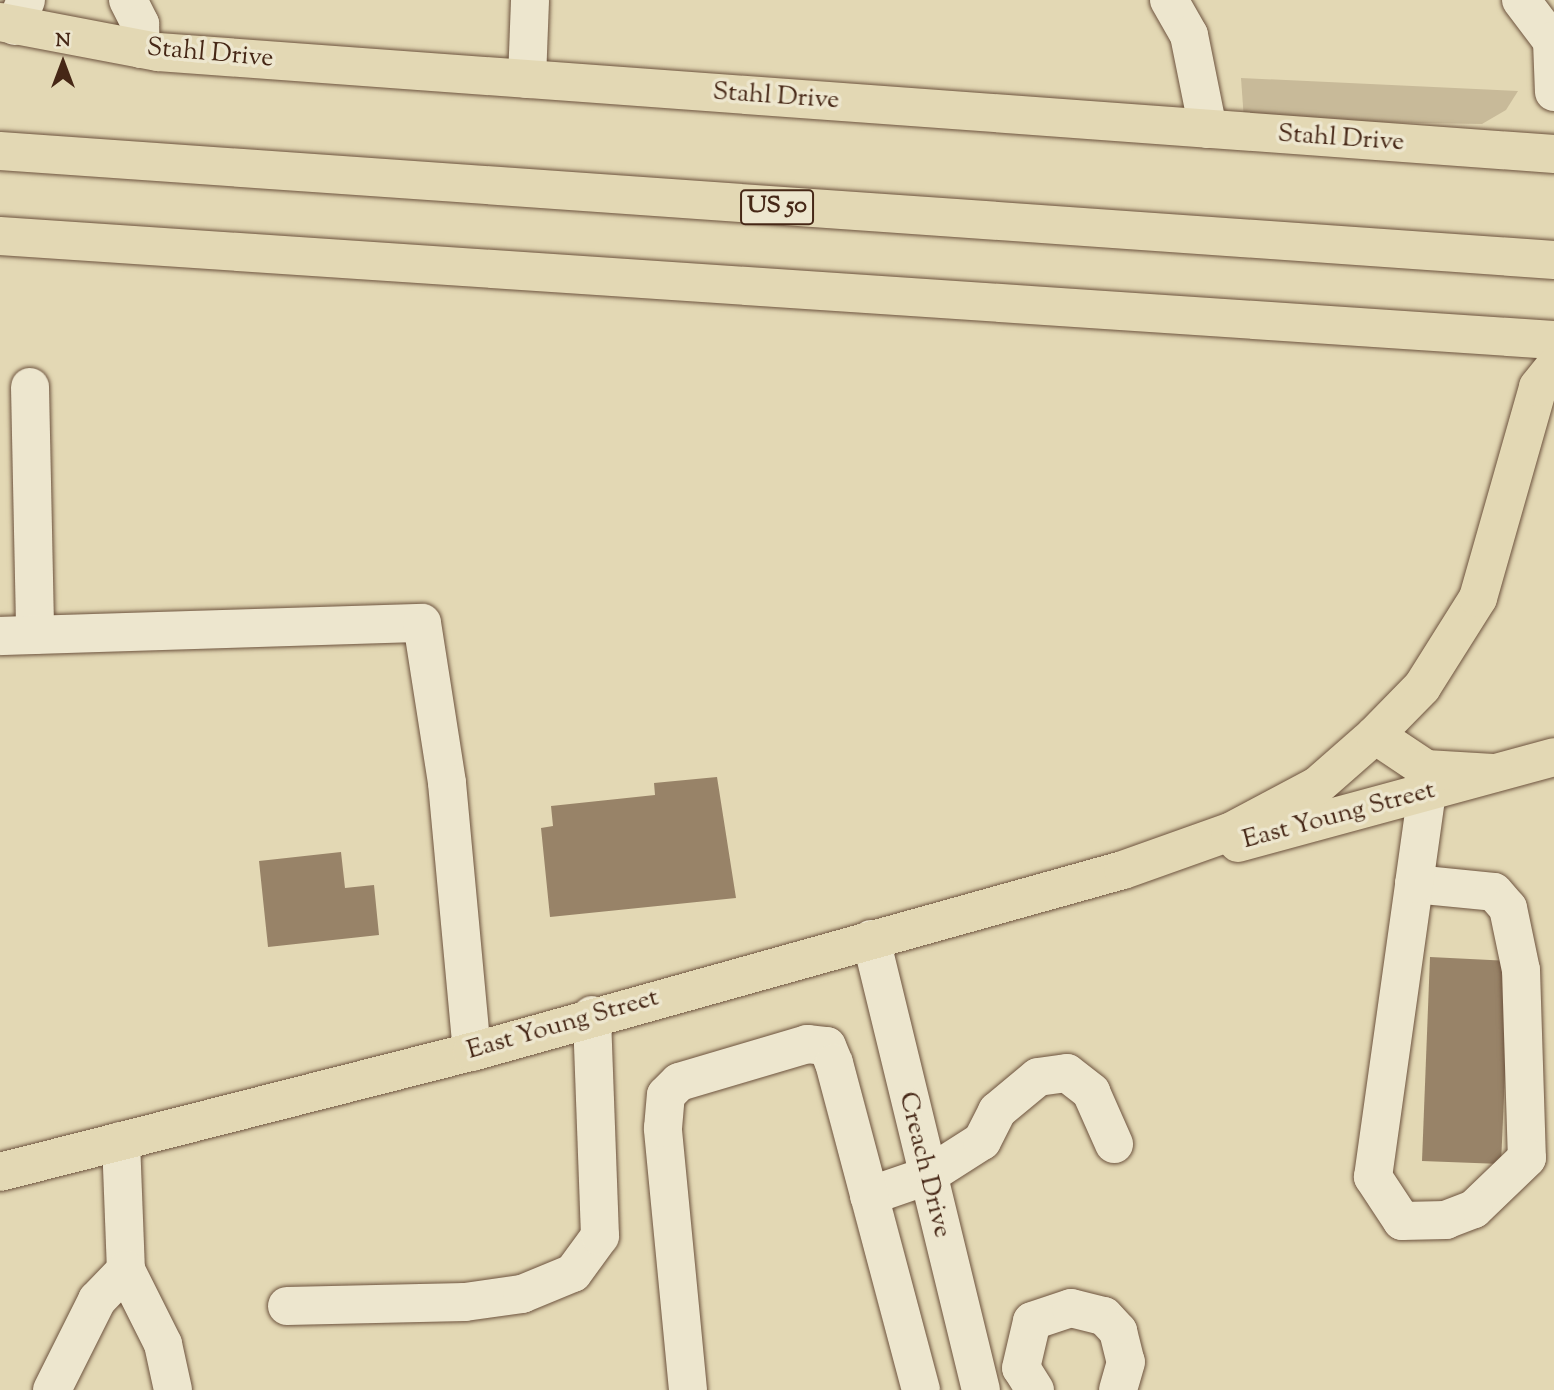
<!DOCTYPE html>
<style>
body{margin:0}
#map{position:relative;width:1554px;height:1390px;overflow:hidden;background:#e3d8b4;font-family:"Sorts Mill Goudy",serif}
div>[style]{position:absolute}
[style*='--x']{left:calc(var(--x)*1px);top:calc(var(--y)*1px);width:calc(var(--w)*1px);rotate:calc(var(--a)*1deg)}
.green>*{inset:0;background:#c8ba99}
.building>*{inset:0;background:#988368}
.roads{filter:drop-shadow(0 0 2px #6d533e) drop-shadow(0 0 2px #6d533e)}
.minor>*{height:38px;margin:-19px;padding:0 19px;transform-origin:19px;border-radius:19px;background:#ede6ce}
.major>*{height:38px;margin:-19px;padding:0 19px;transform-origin:19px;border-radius:19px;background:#e3d8b4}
.highway>*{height:38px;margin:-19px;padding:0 19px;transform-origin:19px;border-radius:19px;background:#e3d8b4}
span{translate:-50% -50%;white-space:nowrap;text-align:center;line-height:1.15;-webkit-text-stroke:7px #ede6ce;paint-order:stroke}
.shield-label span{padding:2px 5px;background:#ede6ce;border:2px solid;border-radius:5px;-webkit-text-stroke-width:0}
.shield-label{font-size:24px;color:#462716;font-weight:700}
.street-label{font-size:26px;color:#462716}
.north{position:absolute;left:28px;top:28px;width:70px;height:70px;-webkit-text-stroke:5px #ede6ce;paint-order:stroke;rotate:0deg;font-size:19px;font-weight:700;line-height:28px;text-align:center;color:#462716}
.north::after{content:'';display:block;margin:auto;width:24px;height:32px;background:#462716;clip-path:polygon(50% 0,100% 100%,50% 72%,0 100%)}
</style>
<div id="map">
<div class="green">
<i style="clip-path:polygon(1241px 78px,1518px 91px,1506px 110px,1482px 124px,1244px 120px)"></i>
</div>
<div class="building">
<i style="clip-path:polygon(717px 777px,736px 898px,550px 917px,541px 828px,553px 826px,551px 806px,655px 795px,654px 783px)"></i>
<i style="clip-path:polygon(341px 852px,345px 888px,374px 885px,379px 935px,268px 947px,259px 861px)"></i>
<i style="clip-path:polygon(1430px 957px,1510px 961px,1501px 1164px,1422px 1161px)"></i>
</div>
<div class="roads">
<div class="minor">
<i style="--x:128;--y:0;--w:27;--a:63"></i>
<i style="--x:140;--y:24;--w:25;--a:88"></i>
<i style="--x:1169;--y:0;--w:40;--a:60.3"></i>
<i style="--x:1189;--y:35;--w:96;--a:78.6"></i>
<i style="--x:1521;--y:0;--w:51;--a:52.9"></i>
<i style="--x:1552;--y:41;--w:51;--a:87.8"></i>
<i style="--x:15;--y:26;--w:28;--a:-67"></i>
<i style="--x:527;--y:79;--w:79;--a:-87.8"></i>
<i style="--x:30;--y:387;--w:248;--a:88.8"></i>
<i style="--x:0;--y:636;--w:422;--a:-1.8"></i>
<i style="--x:422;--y:623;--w:162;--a:81.1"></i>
<i style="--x:447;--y:783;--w:270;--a:84.7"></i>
<i style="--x:1414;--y:884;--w:80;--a:5.7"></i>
<i style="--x:1494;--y:892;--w:21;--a:49"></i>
<i style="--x:1508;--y:908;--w:63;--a:78.2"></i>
<i style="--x:1521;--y:970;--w:188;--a:88.2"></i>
<i style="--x:1527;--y:1158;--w:74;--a:136.1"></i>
<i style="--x:1474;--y:1209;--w:30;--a:159"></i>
<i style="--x:1446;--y:1220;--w:44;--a:178.7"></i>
<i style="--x:1402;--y:1221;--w:53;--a:-123.4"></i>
<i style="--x:1373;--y:1177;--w:296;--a:-82"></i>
<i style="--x:1414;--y:884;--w:93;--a:-82"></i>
<i style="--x:871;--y:939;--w:464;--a:76.3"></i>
<i style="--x:121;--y:1141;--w:129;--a:87.8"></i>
<i style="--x:869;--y:1196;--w:61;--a:-19"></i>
<i style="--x:927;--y:1176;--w:65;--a:-32.5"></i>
<i style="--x:982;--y:1141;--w:34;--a:-63"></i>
<i style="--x:997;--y:1111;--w:53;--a:-39.7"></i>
<i style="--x:1038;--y:1077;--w:29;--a:-8"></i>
<i style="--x:1067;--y:1073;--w:31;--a:38"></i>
<i style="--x:1091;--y:1092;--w:57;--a:66.1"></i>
<i style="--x:287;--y:1306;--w:178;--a:-1.3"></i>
<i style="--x:465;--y:1302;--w:58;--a:-8"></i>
<i style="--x:522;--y:1294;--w:55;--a:-22.4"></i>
<i style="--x:573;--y:1273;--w:46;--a:-53.9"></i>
<i style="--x:600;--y:1236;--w:221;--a:-92.1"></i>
<i style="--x:52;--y:1390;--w:101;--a:-63.4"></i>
<i style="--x:97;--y:1300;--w:42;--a:-46"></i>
<i style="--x:126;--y:1270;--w:83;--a:63.4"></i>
<i style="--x:163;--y:1344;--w:47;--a:77.7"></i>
<i style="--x:688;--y:1390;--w:263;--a:-95.5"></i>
<i style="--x:663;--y:1128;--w:33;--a:-85"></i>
<i style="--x:666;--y:1095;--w:18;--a:-45"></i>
<i style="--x:679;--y:1082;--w:134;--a:-16.5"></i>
<i style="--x:807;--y:1044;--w:20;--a:6"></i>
<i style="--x:827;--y:1046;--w:18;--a:68"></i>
<i style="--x:834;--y:1063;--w:338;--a:75.1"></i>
<i style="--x:1035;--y:1390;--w:26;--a:-122"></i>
<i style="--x:1021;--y:1368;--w:48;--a:-76.8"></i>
<i style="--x:1032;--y:1321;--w:41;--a:-18.4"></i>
<i style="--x:1071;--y:1308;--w:34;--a:14"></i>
<i style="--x:1104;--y:1316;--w:21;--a:47"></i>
<i style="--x:1118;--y:1331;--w:32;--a:76"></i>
<i style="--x:1126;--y:1362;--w:29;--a:106"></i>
</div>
<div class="major">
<i style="--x:0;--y:22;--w:161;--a:10.8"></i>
<i style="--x:158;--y:52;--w:1400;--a:4.18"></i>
<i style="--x:1238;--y:843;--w:327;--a:-15.2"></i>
<i style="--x:0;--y:1172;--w:487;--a:-14.3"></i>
<i style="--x:472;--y:1052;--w:676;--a:-15.62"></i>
<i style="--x:1123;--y:870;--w:114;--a:-19.6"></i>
<i style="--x:1230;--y:832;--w:98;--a:-27.9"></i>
<i style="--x:1317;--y:786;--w:77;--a:-41.3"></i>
<i style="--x:1375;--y:735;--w:61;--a:33.7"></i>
<i style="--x:1426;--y:769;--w:67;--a:3.4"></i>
</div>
<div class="highway">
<i style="--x:0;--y:151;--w:1558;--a:4.01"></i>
<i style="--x:0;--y:236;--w:1557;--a:3.83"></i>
<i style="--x:1375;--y:735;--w:67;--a:-45.6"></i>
<i style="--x:1422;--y:687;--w:105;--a:-57.8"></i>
<i style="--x:1478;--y:598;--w:219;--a:-74.1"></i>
<i style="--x:1538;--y:387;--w:26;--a:-51"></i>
</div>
</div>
<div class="shield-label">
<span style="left:777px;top:207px">US 50</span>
</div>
<div class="street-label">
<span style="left:210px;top:54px;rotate:5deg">Stahl Drive</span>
<span style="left:776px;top:97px;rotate:4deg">Stahl Drive</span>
<span style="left:1341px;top:139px;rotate:4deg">Stahl Drive</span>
<span style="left:1339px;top:816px;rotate:-15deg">East Young Street</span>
<span style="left:563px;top:1025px;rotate:-16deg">East Young Street</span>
<span style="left:924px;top:1165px;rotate:76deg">Creach Drive</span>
</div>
<div class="north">N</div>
</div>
